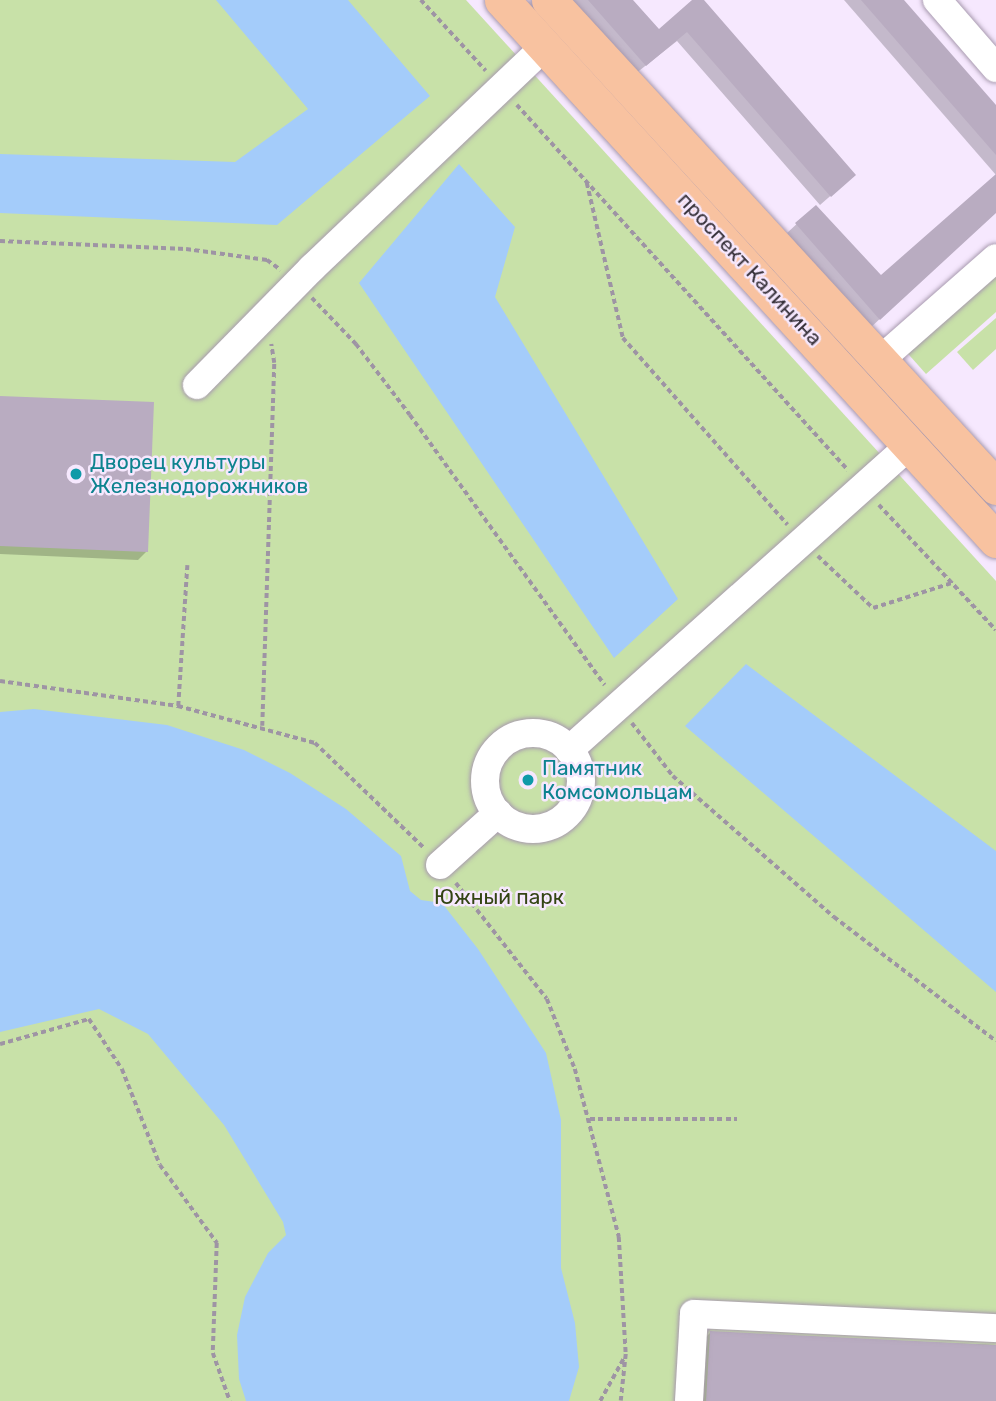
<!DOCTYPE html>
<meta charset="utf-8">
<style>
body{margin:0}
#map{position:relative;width:996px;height:1401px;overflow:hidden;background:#f6e8fe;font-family:Rubik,sans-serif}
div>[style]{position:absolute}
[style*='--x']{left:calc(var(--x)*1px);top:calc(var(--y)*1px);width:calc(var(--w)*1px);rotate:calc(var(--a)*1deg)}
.green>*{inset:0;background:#c8e1a8}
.water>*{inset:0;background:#a4ccfa}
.shadow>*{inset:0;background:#0003}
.building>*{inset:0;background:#b9acc1}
.path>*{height:3.5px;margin-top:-1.75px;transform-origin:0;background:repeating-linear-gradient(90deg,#9e94a4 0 5px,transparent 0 8.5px)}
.roads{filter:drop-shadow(0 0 2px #a89aaf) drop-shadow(0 0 2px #a89aaf)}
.minor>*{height:28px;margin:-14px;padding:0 14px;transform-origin:14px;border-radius:14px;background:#fff}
.minor>.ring{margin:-14px;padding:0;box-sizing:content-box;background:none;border:28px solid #fff;border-radius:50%}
.major>*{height:35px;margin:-17.5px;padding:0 17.5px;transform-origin:17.5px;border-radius:17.5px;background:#f8c2a0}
.dots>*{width:19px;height:19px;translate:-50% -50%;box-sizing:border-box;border:4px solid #f6e8fe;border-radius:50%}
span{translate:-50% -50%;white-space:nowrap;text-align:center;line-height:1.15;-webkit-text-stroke:5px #f6e8fe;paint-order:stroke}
.street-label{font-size:21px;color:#363039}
.culture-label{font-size:21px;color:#0d838f}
.left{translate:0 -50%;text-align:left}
.park-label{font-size:21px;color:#334413}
</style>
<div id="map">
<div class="green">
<i style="clip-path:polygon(0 0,466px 0,996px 581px,996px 1401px,0 1401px)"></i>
<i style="clip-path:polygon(996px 264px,996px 312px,926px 374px,902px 347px)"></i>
<i style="clip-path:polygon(996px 318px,996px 349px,973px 370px,957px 352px)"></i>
</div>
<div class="water">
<i style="clip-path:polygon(216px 0,348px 0,430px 96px,277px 225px,0 213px,0 154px,235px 162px,308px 109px)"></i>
<i style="clip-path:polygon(459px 164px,515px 227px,495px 297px,678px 599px,614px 658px,359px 283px)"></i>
<i style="clip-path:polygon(746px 664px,996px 851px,996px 992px,685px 726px)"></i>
<i style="clip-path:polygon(34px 709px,167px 725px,244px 750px,290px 773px,346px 809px,401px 856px,410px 891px,421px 900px,442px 903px,478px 949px,546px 1053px,561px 1120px,561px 1268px,575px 1323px,579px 1367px,569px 1401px,246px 1401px,239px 1379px,237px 1335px,245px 1297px,268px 1253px,286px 1235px,283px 1222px,224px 1125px,148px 1034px,99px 1009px,0 1032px,0 712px)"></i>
</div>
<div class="shadow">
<i style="clip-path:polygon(570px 0,631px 0,659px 31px,695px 0,701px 0,844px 184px,820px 205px,677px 41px,635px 74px)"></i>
<i style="clip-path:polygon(844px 0,902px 0,996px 107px,996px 175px)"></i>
<i style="clip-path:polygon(996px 176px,996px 211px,869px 329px,787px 233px,815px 207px,880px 277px)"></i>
<i style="clip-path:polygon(0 398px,147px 551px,138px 560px,0 554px)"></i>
<i style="clip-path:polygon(710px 1333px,996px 1345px,996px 1401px,698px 1401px,701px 1342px)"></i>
</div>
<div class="building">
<i style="clip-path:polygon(588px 0,633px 0,659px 29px,692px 0,704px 0,856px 175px,831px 197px,687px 32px,646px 66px)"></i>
<i style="clip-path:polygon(861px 0,904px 0,996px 105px,996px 155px)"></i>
<i style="clip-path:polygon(996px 174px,996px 213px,880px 320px,795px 223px,816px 205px,881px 275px)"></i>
<i style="clip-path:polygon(0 396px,154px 402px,148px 552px,0 546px)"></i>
<i style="clip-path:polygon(710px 1331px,996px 1345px,996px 1401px,706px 1401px)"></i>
</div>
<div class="path">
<i style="--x:421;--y:0;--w:96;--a:47.5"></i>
<i style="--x:517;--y:105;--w:493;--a:47.8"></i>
<i style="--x:587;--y:183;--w:159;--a:76.9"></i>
<i style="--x:623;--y:338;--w:249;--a:48.6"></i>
<i style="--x:0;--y:241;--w:186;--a:2.5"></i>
<i style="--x:186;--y:249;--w:82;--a:7.7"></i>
<i style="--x:267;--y:260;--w:17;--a:36"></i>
<i style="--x:312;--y:298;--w:64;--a:46.3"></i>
<i style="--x:356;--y:344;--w:89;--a:52.7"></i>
<i style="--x:410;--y:415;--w:333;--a:54.2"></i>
<i style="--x:879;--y:505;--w:171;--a:46.9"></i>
<i style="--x:818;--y:556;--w:76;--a:43.4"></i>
<i style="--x:873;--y:608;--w:83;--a:-17.6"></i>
<i style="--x:0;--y:681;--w:180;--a:8"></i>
<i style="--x:178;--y:706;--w:142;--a:15.1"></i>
<i style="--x:315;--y:743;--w:153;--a:43.9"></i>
<i style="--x:178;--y:706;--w:141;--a:-86.3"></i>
<i style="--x:632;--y:723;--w:67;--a:52.3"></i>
<i style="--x:673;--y:776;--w:214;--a:41.2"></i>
<i style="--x:834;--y:917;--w:204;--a:37.4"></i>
<i style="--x:262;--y:726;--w:363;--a:-88.1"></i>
<i style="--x:274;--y:363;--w:19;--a:-99"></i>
<i style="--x:456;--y:883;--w:147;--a:51.9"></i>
<i style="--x:547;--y:999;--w:75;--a:68.2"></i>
<i style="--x:575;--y:1069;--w:174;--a:75.3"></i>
<i style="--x:619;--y:1237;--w:117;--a:86.6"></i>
<i style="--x:626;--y:1354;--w:47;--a:96.1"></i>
<i style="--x:0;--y:1044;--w:92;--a:-15.7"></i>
<i style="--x:89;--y:1019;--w:60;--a:56.6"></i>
<i style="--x:122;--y:1069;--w:103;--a:68.4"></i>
<i style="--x:160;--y:1165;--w:97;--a:53.8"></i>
<i style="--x:217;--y:1243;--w:110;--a:92.1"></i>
<i style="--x:213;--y:1353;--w:51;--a:70.5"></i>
<i style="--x:590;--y:1119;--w:147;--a:0"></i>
<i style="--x:600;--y:1401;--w:51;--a:-60.9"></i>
</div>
<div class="roads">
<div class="minor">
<i style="--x:937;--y:0;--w:90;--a:49.1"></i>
<i style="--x:880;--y:360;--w:154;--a:-41.3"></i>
<i style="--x:197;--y:385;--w:164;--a:-45.5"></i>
<i style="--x:312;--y:268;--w:322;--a:-43.6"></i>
<i class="ring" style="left:485px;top:733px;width:68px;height:68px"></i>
<i style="--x:569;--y:750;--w:459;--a:-41.8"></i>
<i style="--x:440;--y:865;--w:78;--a:-41.9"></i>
<i style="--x:689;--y:1401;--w:87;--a:-86.7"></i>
<i style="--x:694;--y:1314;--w:302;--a:2.7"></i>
</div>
<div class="major">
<i style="--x:502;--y:0;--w:732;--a:47.55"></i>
<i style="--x:549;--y:0;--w:661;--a:47.45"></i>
</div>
</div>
<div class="dots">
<i style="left:76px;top:474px;background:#0f9aa8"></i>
<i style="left:528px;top:780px;background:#0f9aa8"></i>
</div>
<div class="street-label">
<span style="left:750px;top:269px;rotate:47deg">проспект Калинина</span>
</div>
<div class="culture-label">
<span class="left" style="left:90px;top:474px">Дворец культуры<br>Железнодорожников</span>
<span class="left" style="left:542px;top:780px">Памятник<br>Комсомольцам</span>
</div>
<div class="park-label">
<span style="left:499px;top:897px">Южный парк</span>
</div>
</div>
